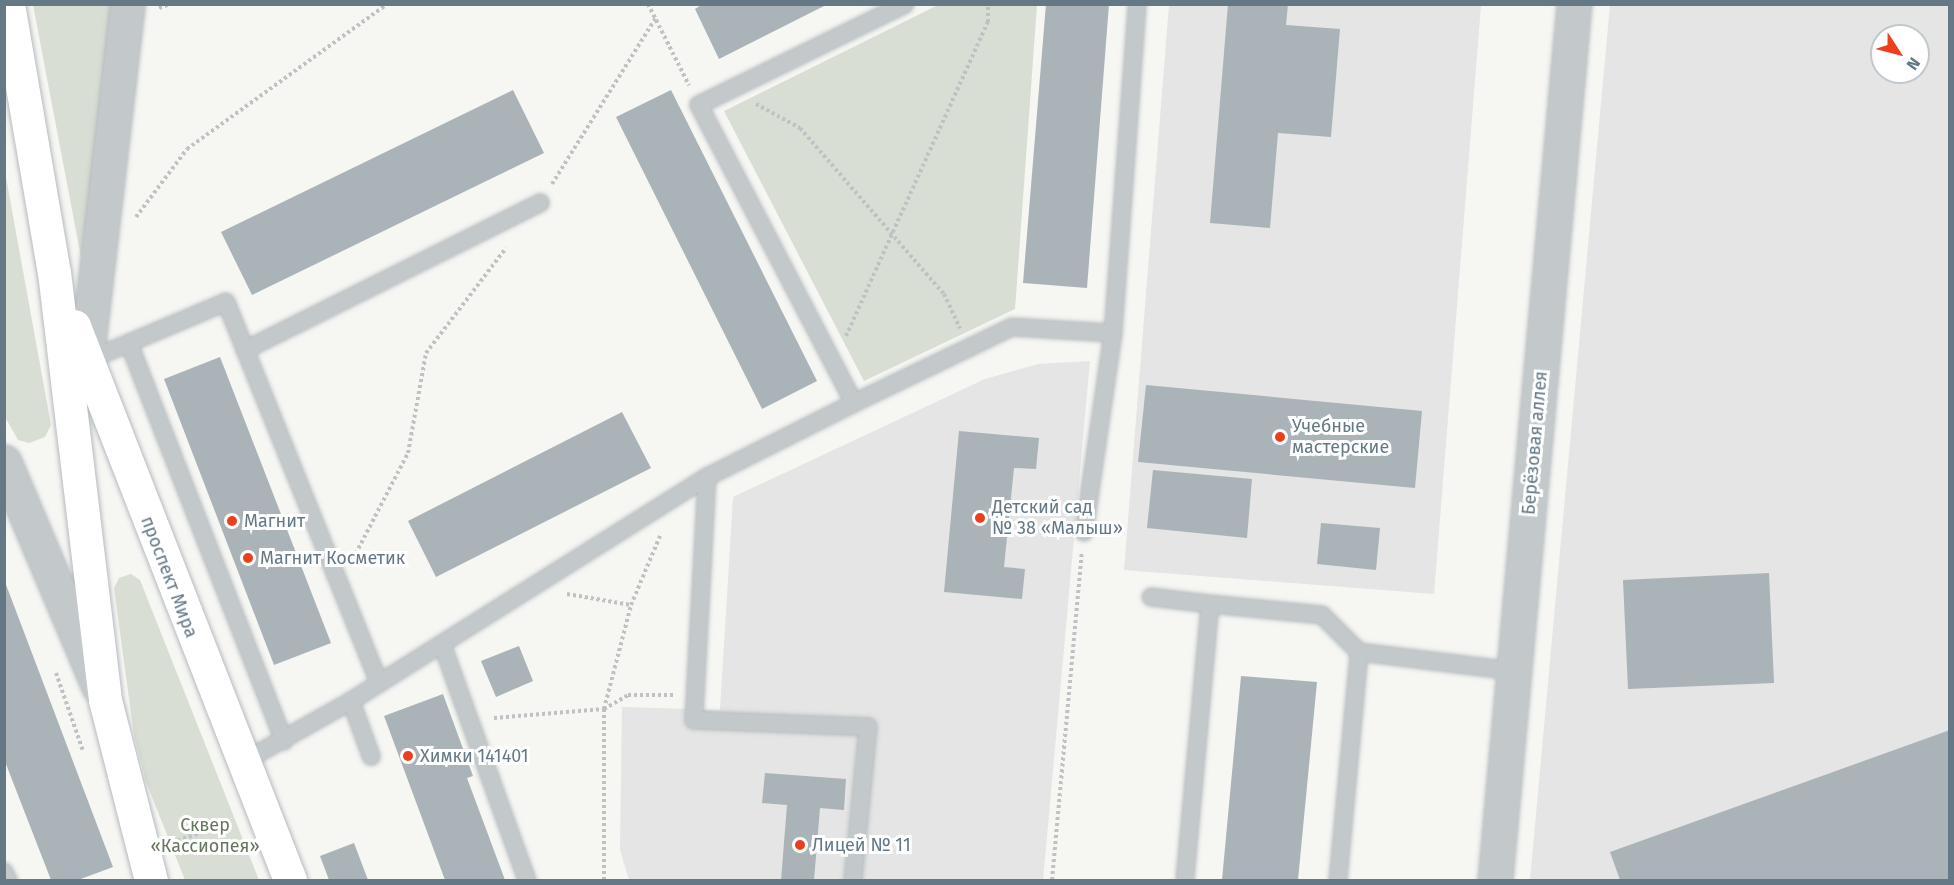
<!DOCTYPE html>
<meta charset="utf-8">
<style>
body{margin:0}
#map{position:relative;width:1954px;height:885px;overflow:hidden;background:#f6f6f3;font-family:"Fira Sans",sans-serif}
div>[style]{position:absolute}
[style*='--x']{left:calc(var(--x)*1px);top:calc(var(--y)*1px);width:calc(var(--w)*1px);rotate:calc(var(--a)*1deg)}
.built>*{inset:0;background:#e4e5e4}
.green>*{inset:0;background:#d8ded3}
.building>*{inset:0;background:#aab3b8}
.path>*{height:4px;margin-top:-2px;transform-origin:0;background:repeating-linear-gradient(90deg,#bfc1c3 0 3px,transparent 0 6px)}
.roads{filter:drop-shadow(0 0 2px #b5bbbf) drop-shadow(0 0 2px #b5bbbf)}
.service>*{height:16px;margin:-8px;padding:0 8px;transform-origin:8px;border-radius:8px;background:#c3c8ca}
.tertiary>*{height:33px;margin:-16.5px;padding:0 16.5px;transform-origin:16.5px;border-radius:16.5px;background:#c3c8ca}
.secondary>*{height:33px;margin:-16.5px;padding:0 16.5px;transform-origin:16.5px;border-radius:16.5px;background:#fff}
.dots>*{width:16px;height:16px;translate:-50% -50%;box-sizing:border-box;border:3px solid #fff;border-radius:50%}
span{translate:-50% -50%;white-space:nowrap;text-align:center;line-height:1.15;-webkit-text-stroke:6px #fff;paint-order:stroke}
.poi-label{font-size:18px;color:#647885}
.left{translate:0 -50%;text-align:left}
.street-label{font-size:18px;color:#647885}
.park-label{font-size:18px;color:#66775f}
.frame{position:absolute;inset:0;border:6px solid #647885;pointer-events:none}
.north{position:absolute;left:1870px;top:24px;width:60px;height:60px;box-sizing:border-box;background:#fff;border:2px solid #c1c9ce;border-radius:50%;rotate:126deg;font-size:16px;font-weight:700;line-height:24px;text-align:center;color:#647885}
.north::after{content:'';display:block;margin:auto;width:21px;height:27px;background:#ec401d;clip-path:polygon(50% 0,100% 100%,50% 72%,0 100%)}
</style>
<div id="map">
<div class="built">
<i style="clip-path:polygon(1169px 5px,1481px 5px,1434px 594px,1124px 570px)"></i>
<i style="clip-path:polygon(evenodd,1610px 5px,1949px 5px,1949px 880px,1530px 880px,1610px 5px,1882px 36px,1918px 36px,1918px 72px,1882px 72px,1882px 36px)"></i>
<i style="clip-path:polygon(1090px 361px,1043px 880px,629px 880px,620px 850px,622px 707px,720px 710px,733px 497px,985px 379px,1038px 364px)"></i>
</div>
<div class="green">
<i style="clip-path:polygon(33px 5px,119px 5px,81px 257px)"></i>
<i style="clip-path:polygon(938px 5px,1037px 5px,1015px 309px,864px 381px,724px 111px)"></i>
<i style="clip-path:polygon(5px 172px,51px 425px,45px 437px,29px 443px,18px 440px,5px 417px)"></i>
<i style="clip-path:polygon(131px 574px,140px 580px,259px 880px,185px 880px,146px 782px,134px 735px,114px 588px,119px 578px)"></i>
</div>
<div class="building">
<i style="clip-path:polygon(703px 4px,828px 4px,719px 59px,695px 9px)"></i>
<i style="clip-path:polygon(1046px 4px,1109px 4px,1087px 288px,1023px 283px)"></i>
<i style="clip-path:polygon(1228px 4px,1288px 4px,1286px 25px,1340px 29px,1331px 137px,1278px 133px,1270px 228px,1210px 223px)"></i>
<i style="clip-path:polygon(513px 90px,544px 153px,252px 295px,221px 232px)"></i>
<i style="clip-path:polygon(671px 90px,817px 381px,762px 409px,616px 117px)"></i>
<i style="clip-path:polygon(220px 357px,331px 643px,274px 665px,164px 379px)"></i>
<i style="clip-path:polygon(1146px 385px,1422px 411px,1415px 488px,1138px 462px)"></i>
<i style="clip-path:polygon(622px 412px,651px 468px,436px 577px,408px 521px)"></i>
<i style="clip-path:polygon(959px 431px,1039px 438px,1036px 469px,1014px 468px,1004px 567px,1025px 569px,1022px 599px,944px 592px)"></i>
<i style="clip-path:polygon(1153px 470px,1252px 479px,1247px 538px,1147px 528px)"></i>
<i style="clip-path:polygon(1321px 523px,1380px 528px,1376px 570px,1317px 564px)"></i>
<i style="clip-path:polygon(1769px 573px,1774px 683px,1628px 689px,1623px 580px)"></i>
<i style="clip-path:polygon(5px 582px,113px 867px,78px 880px,51px 880px,4px 759px)"></i>
<i style="clip-path:polygon(519px 646px,533px 681px,496px 697px,481px 661px)"></i>
<i style="clip-path:polygon(1241px 676px,1317px 682px,1298px 880px,1222px 880px)"></i>
<i style="clip-path:polygon(443px 694px,473px 776px,467px 778px,505px 880px,445px 880px,384px 716px)"></i>
<i style="clip-path:polygon(1950px 730px,1950px 880px,1620px 880px,1610px 852px)"></i>
<i style="clip-path:polygon(765px 773px,846px 779px,844px 810px,820px 808px,814px 880px,781px 880px,787px 805px,762px 803px)"></i>
<i style="clip-path:polygon(354px 843px,368px 880px,329px 880px,320px 856px)"></i>
</div>
<div class="path">
<i style="--x:648;--y:4;--w:91;--a:63.2"></i>
<i style="--x:159;--y:8;--w:12;--a:-20"></i>
<i style="--x:756;--y:104;--w:50;--a:28.6"></i>
<i style="--x:800;--y:128;--w:220;--a:49.1"></i>
<i style="--x:944;--y:294;--w:38;--a:65"></i>
<i style="--x:552;--y:184;--w:195;--a:-58"></i>
<i style="--x:136;--y:217;--w:85;--a:-53.1"></i>
<i style="--x:187;--y:149;--w:247;--a:-35.9"></i>
<i style="--x:846;--y:336;--w:345;--a:-65.7"></i>
<i style="--x:988;--y:22;--w:18;--a:-90"></i>
<i style="--x:353;--y:559;--w:119;--a:-62.6"></i>
<i style="--x:408;--y:453;--w:102;--a:-79.8"></i>
<i style="--x:426;--y:353;--w:132;--a:-52.7"></i>
<i style="--x:567;--y:594;--w:65;--a:9.8"></i>
<i style="--x:56;--y:673;--w:83;--a:70.9"></i>
<i style="--x:494;--y:718;--w:110;--a:-4.7"></i>
<i style="--x:604;--y:709;--w:28;--a:-30"></i>
<i style="--x:628;--y:695;--w:46;--a:0"></i>
<i style="--x:172;--y:843;--w:65;--a:-19.8"></i>
<i style="--x:604;--y:880;--w:171;--a:-90"></i>
<i style="--x:604;--y:709;--w:107;--a:-75.4"></i>
<i style="--x:631;--y:605;--w:75;--a:-67.2"></i>
<i style="--x:1052;--y:880;--w:328;--a:-84.8"></i>
</div>
<div class="roads">
<div class="service">
<i style="--x:245;--y:350;--w:330;--a:-26.5"></i>
<i style="--x:86;--y:361;--w:47;--a:-22.7"></i>
<i style="--x:854;--y:403;--w:336;--a:-117.5"></i>
<i style="--x:699;--y:105;--w:229;--a:-26.1"></i>
<i style="--x:707;--y:477;--w:243;--a:93.1"></i>
<i style="--x:694;--y:720;--w:174;--a:2.3"></i>
<i style="--x:868;--y:727;--w:154;--a:95.6"></i>
<i style="--x:1084;--y:532;--w:201;--a:-81.7"></i>
<i style="--x:1113;--y:333;--w:330;--a:-85.8"></i>
<i style="--x:1151;--y:597;--w:59;--a:6.8"></i>
<i style="--x:1210;--y:604;--w:277;--a:95.2"></i>
<i style="--x:1210;--y:604;--w:113;--a:5.6"></i>
<i style="--x:1322;--y:615;--w:52;--a:45"></i>
<i style="--x:442;--y:644;--w:251;--a:70.2"></i>
<i style="--x:351;--y:701;--w:59;--a:70"></i>
<i style="--x:284;--y:741;--w:427;--a:-111.3"></i>
<i style="--x:129;--y:343;--w:105;--a:-22.9"></i>
<i style="--x:226;--y:302;--w:411;--a:68.1"></i>
<i style="--x:241;--y:763;--w:126;--a:-29.4"></i>
<i style="--x:351;--y:701;--w:421;--a:-32.2"></i>
<i style="--x:707;--y:477;--w:165;--a:-26.7"></i>
<i style="--x:854;--y:403;--w:175;--a:-25.7"></i>
<i style="--x:1012;--y:327;--w:101;--a:3.4"></i>
<i style="--x:4;--y:872;--w:9;--a:63"></i>
<i style="--x:1338;--y:880;--w:229;--a:-84.7"></i>
<i style="--x:1359;--y:652;--w:156;--a:7"></i>
</div>
<div class="tertiary">
<i style="--x:86;--y:361;--w:359;--a:-83.4"></i>
<i style="--x:4;--y:462;--w:244;--a:67.1"></i>
<i style="--x:1495;--y:880;--w:880;--a:-84.85"></i>
</div>
<div class="secondary">
<i style="--x:8;--y:4;--w:272;--a:80.3"></i>
<i style="--x:54;--y:272;--w:431;--a:83.2"></i>
<i style="--x:105;--y:700;--w:186;--a:75.7"></i>
<i style="--x:74;--y:326;--w:595;--a:68.7"></i>
</div>
</div>
<div class="dots">
<i style="left:1280px;top:437px;background:#ec401d"></i>
<i style="left:980px;top:518px;background:#ec401d"></i>
<i style="left:232px;top:521px;background:#ec401d"></i>
<i style="left:248px;top:558px;background:#ec401d"></i>
<i style="left:408px;top:756px;background:#ec401d"></i>
<i style="left:800px;top:845px;background:#ec401d"></i>
</div>
<div class="poi-label">
<span class="left" style="left:1292px;top:437px">Учебные<br>мастерские</span>
<span class="left" style="left:992px;top:518px">Детский сад<br>№ 38 «Малыш»</span>
<span class="left" style="left:244px;top:521px">Магнит</span>
<span class="left" style="left:260px;top:558px">Магнит Косметик</span>
<span class="left" style="left:420px;top:756px">Химки 141401</span>
<span class="left" style="left:812px;top:845px">Лицей № 11</span>
</div>
<div class="street-label">
<span style="left:1535px;top:443px;rotate:-85deg">Берёзовая аллея</span>
<span style="left:169px;top:577px;rotate:69deg">проспект Мира</span>
</div>
<div class="park-label">
<span style="left:205px;top:836px">Сквер<br>«Кассиопея»</span>
</div>
<div class="frame"></div>
<div class="north">N</div>
</div>
